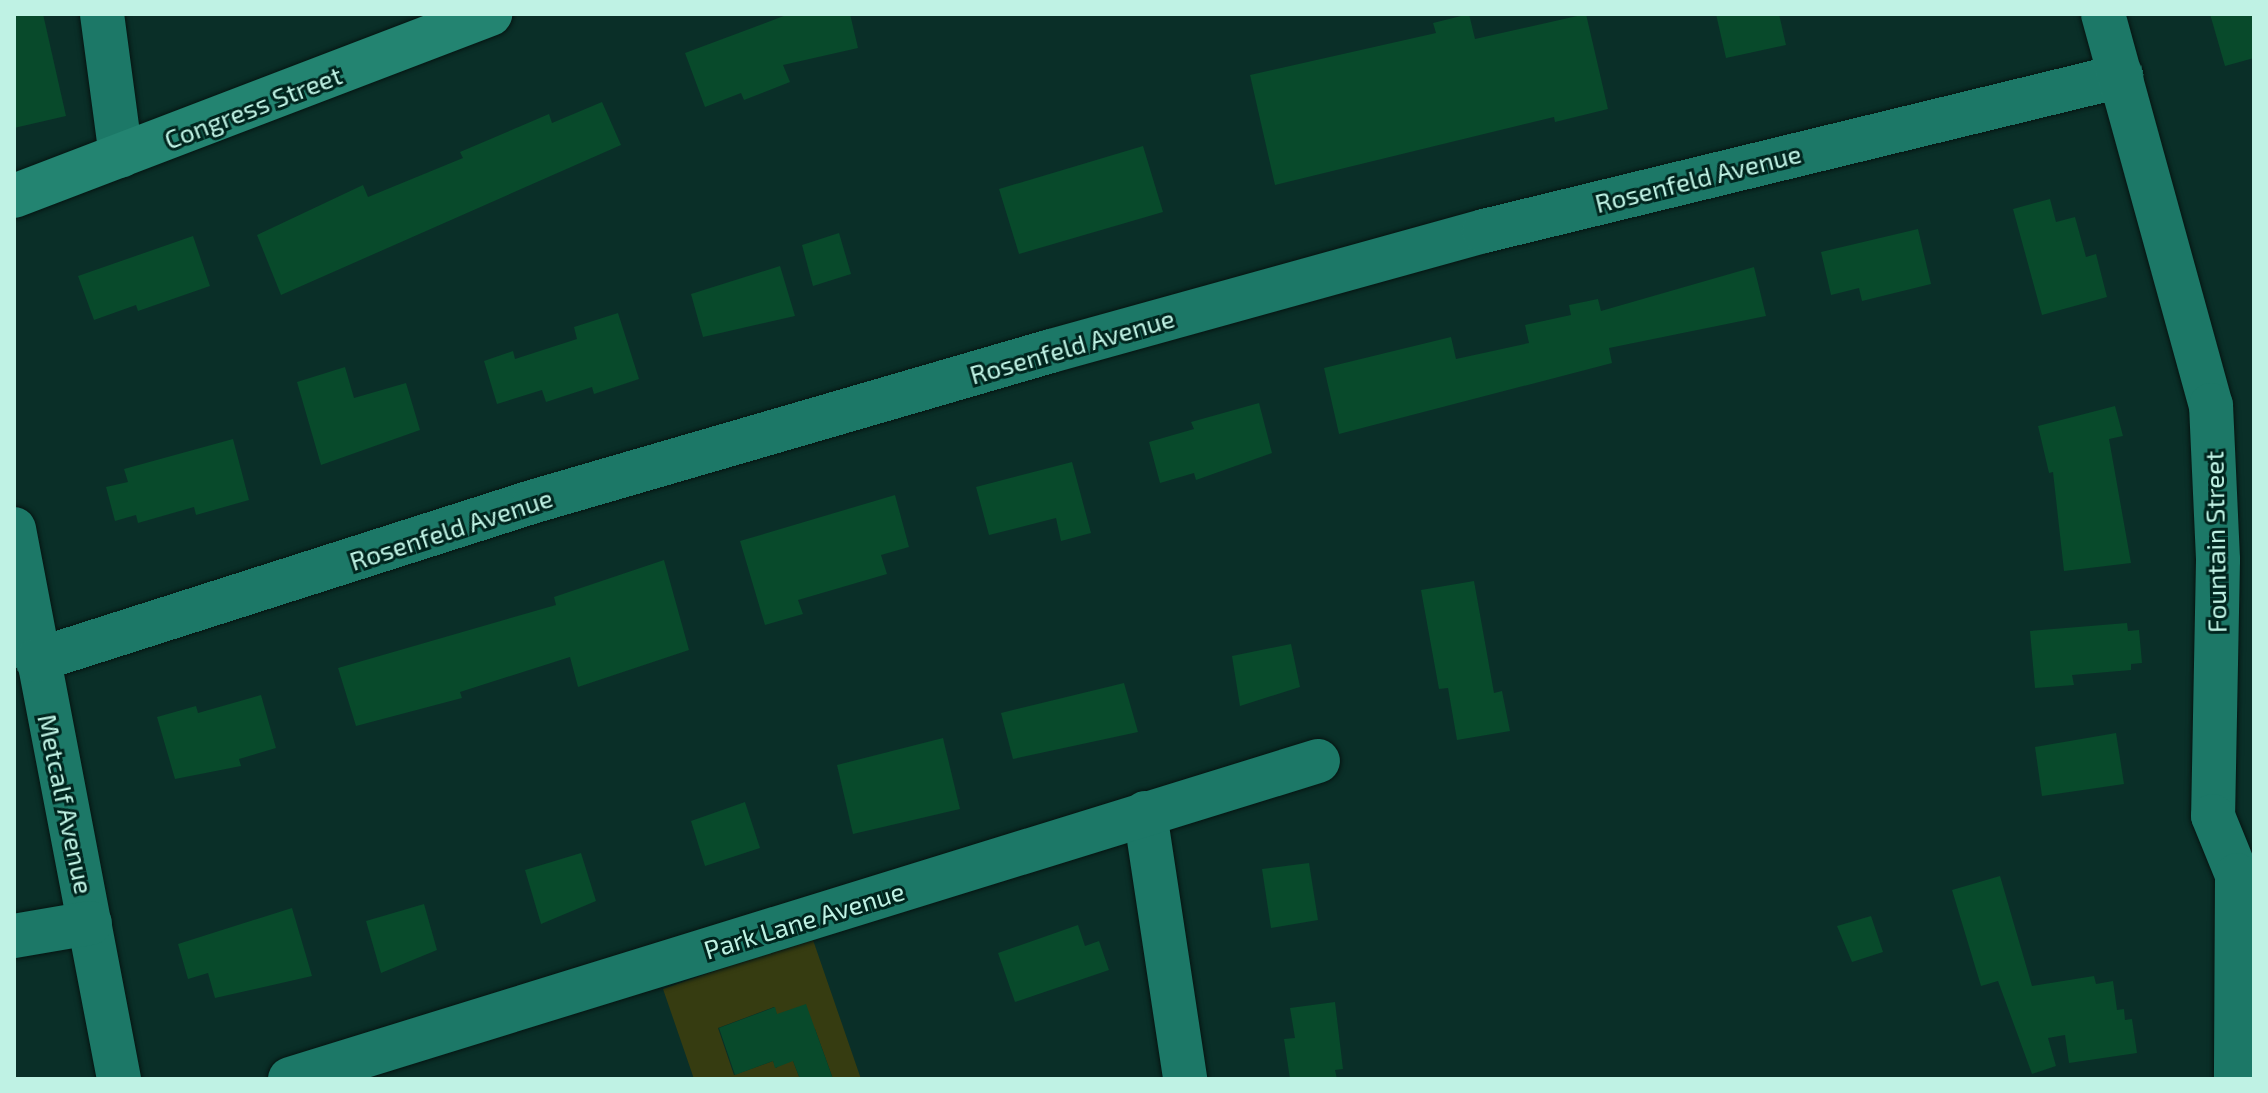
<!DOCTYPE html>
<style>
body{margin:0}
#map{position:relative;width:2268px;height:1093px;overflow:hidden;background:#0a2f28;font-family:"Exo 2",sans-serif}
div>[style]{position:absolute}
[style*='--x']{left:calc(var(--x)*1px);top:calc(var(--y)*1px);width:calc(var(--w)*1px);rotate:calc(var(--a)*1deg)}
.green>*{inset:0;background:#363c11}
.building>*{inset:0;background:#084a2b}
.roads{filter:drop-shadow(0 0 2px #061411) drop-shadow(0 0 2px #061411)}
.minor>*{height:44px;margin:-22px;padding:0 22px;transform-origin:22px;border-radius:22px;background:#1c7867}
.tertiary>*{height:44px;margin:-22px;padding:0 22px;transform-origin:22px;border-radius:22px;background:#1c7867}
.secondary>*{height:44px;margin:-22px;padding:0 22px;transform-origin:22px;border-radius:22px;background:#238471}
span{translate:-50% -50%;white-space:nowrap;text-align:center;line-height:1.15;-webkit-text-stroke:6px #00251e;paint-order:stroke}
.street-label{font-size:26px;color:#bff2e4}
.frame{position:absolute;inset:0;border:16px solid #bff2e4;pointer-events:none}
</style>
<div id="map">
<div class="green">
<i style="clip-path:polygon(812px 937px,861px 1079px,833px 1079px,815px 1029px,777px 1015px,774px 1007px,718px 1028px,734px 1075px,773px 1061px,776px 1068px,790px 1053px,800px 1079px,694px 1079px,663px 989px)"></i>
</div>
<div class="building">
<i style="clip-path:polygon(14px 14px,43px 14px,66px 116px,14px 128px)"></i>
<i style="clip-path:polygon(789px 14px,850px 14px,858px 48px,783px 65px,790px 82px,744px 100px,741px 93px,705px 107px,685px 53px)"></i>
<i style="clip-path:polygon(1469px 14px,1475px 39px,1586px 14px,1608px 109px,1555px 122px,1554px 117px,1275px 185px,1250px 75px,1436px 33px,1433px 23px)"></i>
<i style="clip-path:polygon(1716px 14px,1779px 14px,1786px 45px,1726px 58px)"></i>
<i style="clip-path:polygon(2210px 14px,2254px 14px,2254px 58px,2225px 66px)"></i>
<i style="clip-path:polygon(602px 102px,621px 145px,281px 295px,257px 235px,363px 185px,368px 197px,463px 158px,460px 152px,549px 114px,552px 123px)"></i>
<i style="clip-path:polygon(1143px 146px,1163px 212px,1019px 254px,999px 189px)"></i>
<i style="clip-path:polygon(2050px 199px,2056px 222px,2075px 217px,2086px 257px,2096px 254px,2107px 297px,2042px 315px,2013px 209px)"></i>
<i style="clip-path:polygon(1918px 229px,1931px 284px,1862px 301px,1859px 288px,1831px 295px,1821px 252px)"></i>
<i style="clip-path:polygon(839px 233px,851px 274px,813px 286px,802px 245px)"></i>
<i style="clip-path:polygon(193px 236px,210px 286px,138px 311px,136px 305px,94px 320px,78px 276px)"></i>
<i style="clip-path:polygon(780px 266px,795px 316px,703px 337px,691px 294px)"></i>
<i style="clip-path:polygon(1754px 267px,1766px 316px,1609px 348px,1612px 363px,1339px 434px,1324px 368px,1451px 337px,1456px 359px,1529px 343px,1525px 325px,1571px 315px,1569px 305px,1598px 299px,1601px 311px)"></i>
<i style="clip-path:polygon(618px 313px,639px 379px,594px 394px,592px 387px,546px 402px,542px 390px,497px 404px,484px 361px,513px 351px,515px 359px,577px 339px,574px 327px)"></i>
<i style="clip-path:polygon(345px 367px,354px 398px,406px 383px,420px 430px,321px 465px,297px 382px)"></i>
<i style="clip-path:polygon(1259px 403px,1272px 453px,1196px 480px,1194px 473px,1160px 483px,1149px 442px,1194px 429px,1191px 422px)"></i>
<i style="clip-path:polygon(2115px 406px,2123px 436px,2109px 439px,2131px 563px,2064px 571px,2053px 472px,2049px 473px,2038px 426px)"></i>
<i style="clip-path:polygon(233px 439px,249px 500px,196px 515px,194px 507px,138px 523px,136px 515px,115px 521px,106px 487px,128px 482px,124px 469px)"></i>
<i style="clip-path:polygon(1072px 462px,1091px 533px,1061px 541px,1056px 518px,989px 535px,976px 487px)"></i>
<i style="clip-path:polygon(895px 495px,909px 547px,881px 555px,887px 574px,798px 600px,803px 614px,765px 625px,740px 541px)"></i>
<i style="clip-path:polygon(664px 560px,689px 650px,578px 687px,570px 657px,460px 692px,462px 698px,356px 726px,338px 668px,556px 605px,554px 597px)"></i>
<i style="clip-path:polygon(1474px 581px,1494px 693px,1502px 691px,1510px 731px,1457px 740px,1448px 688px,1439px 689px,1421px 590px)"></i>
<i style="clip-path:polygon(2127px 623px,2128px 631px,2139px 630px,2142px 663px,2131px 664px,2131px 670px,2072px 675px,2074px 685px,2035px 688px,2030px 631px)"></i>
<i style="clip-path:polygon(1291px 644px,1300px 687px,1240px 706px,1232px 656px)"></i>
<i style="clip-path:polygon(1124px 683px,1138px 732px,1013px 759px,1001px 713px)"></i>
<i style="clip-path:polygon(261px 695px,276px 748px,239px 759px,241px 766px,175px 779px,157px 717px,196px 706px,198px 713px)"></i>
<i style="clip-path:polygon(2116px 733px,2124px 784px,2042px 796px,2035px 747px)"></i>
<i style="clip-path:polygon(943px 738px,960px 809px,853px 834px,837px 765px)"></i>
<i style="clip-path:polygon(745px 802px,760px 848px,705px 866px,691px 821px)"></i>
<i style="clip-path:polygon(581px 853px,596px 901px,541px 924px,525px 870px)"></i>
<i style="clip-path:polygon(1309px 863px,1318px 920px,1271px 928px,1262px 869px)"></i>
<i style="clip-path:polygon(2000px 876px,2032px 986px,2094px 976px,2096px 984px,2113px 981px,2117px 1010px,2124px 1009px,2125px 1020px,2132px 1019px,2137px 1053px,2069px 1063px,2065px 1035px,2048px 1038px,2056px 1066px,2032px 1074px,1998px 981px,1981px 986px,1952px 890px)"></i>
<i style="clip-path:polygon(424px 904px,437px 950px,381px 973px,366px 921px)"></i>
<i style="clip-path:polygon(292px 908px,312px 976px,215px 998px,208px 973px,188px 979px,178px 944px)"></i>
<i style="clip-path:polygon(1871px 916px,1883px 952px,1852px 962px,1837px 926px)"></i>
<i style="clip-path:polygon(1078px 925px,1085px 946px,1099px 941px,1109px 970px,1015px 1002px,998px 953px)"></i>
<i style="clip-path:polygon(1335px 1002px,1343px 1069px,1335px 1070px,1337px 1079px,1290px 1079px,1284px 1039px,1295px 1038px,1290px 1008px)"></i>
<i style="clip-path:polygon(806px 1004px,833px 1079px,800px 1079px,793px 1061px,775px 1068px,773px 1061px,735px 1075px,719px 1028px,775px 1007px,777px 1014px)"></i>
</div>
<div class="roads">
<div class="minor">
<i style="--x:102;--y:14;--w:143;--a:82.4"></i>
<i style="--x:14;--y:529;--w:560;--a:79.19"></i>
<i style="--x:37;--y:660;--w:523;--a:-17.71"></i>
<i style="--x:535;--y:501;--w:537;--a:-16.21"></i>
<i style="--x:1051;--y:351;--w:449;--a:-15.5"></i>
<i style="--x:1484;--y:231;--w:656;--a:-13.68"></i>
<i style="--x:1145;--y:813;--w:269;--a:81.4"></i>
<i style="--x:14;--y:936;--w:77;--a:-9.7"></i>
<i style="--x:290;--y:1079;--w:1076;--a:-17.19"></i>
</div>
<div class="tertiary">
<i style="--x:2103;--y:14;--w:406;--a:74.6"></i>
<i style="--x:2211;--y:405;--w:155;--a:87.4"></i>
<i style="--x:2218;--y:560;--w:256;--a:91.1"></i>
<i style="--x:2213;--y:816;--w:64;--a:67.9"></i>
<i style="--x:2237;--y:875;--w:204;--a:90.3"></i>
</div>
<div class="secondary">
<i style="--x:14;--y:196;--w:510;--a:-20.92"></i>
</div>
</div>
<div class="street-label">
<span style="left:253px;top:107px;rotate:-21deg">Congress Street</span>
<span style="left:1698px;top:178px;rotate:-14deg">Rosenfeld Avenue</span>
<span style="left:1072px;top:346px;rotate:-16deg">Rosenfeld Avenue</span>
<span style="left:451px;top:529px;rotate:-18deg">Rosenfeld Avenue</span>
<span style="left:2215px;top:542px;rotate:-91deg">Fountain Street</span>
<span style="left:66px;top:804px;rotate:78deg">Metcalf Avenue</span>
<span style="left:804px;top:920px;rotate:-17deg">Park Lane Avenue</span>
</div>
<div class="frame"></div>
</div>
